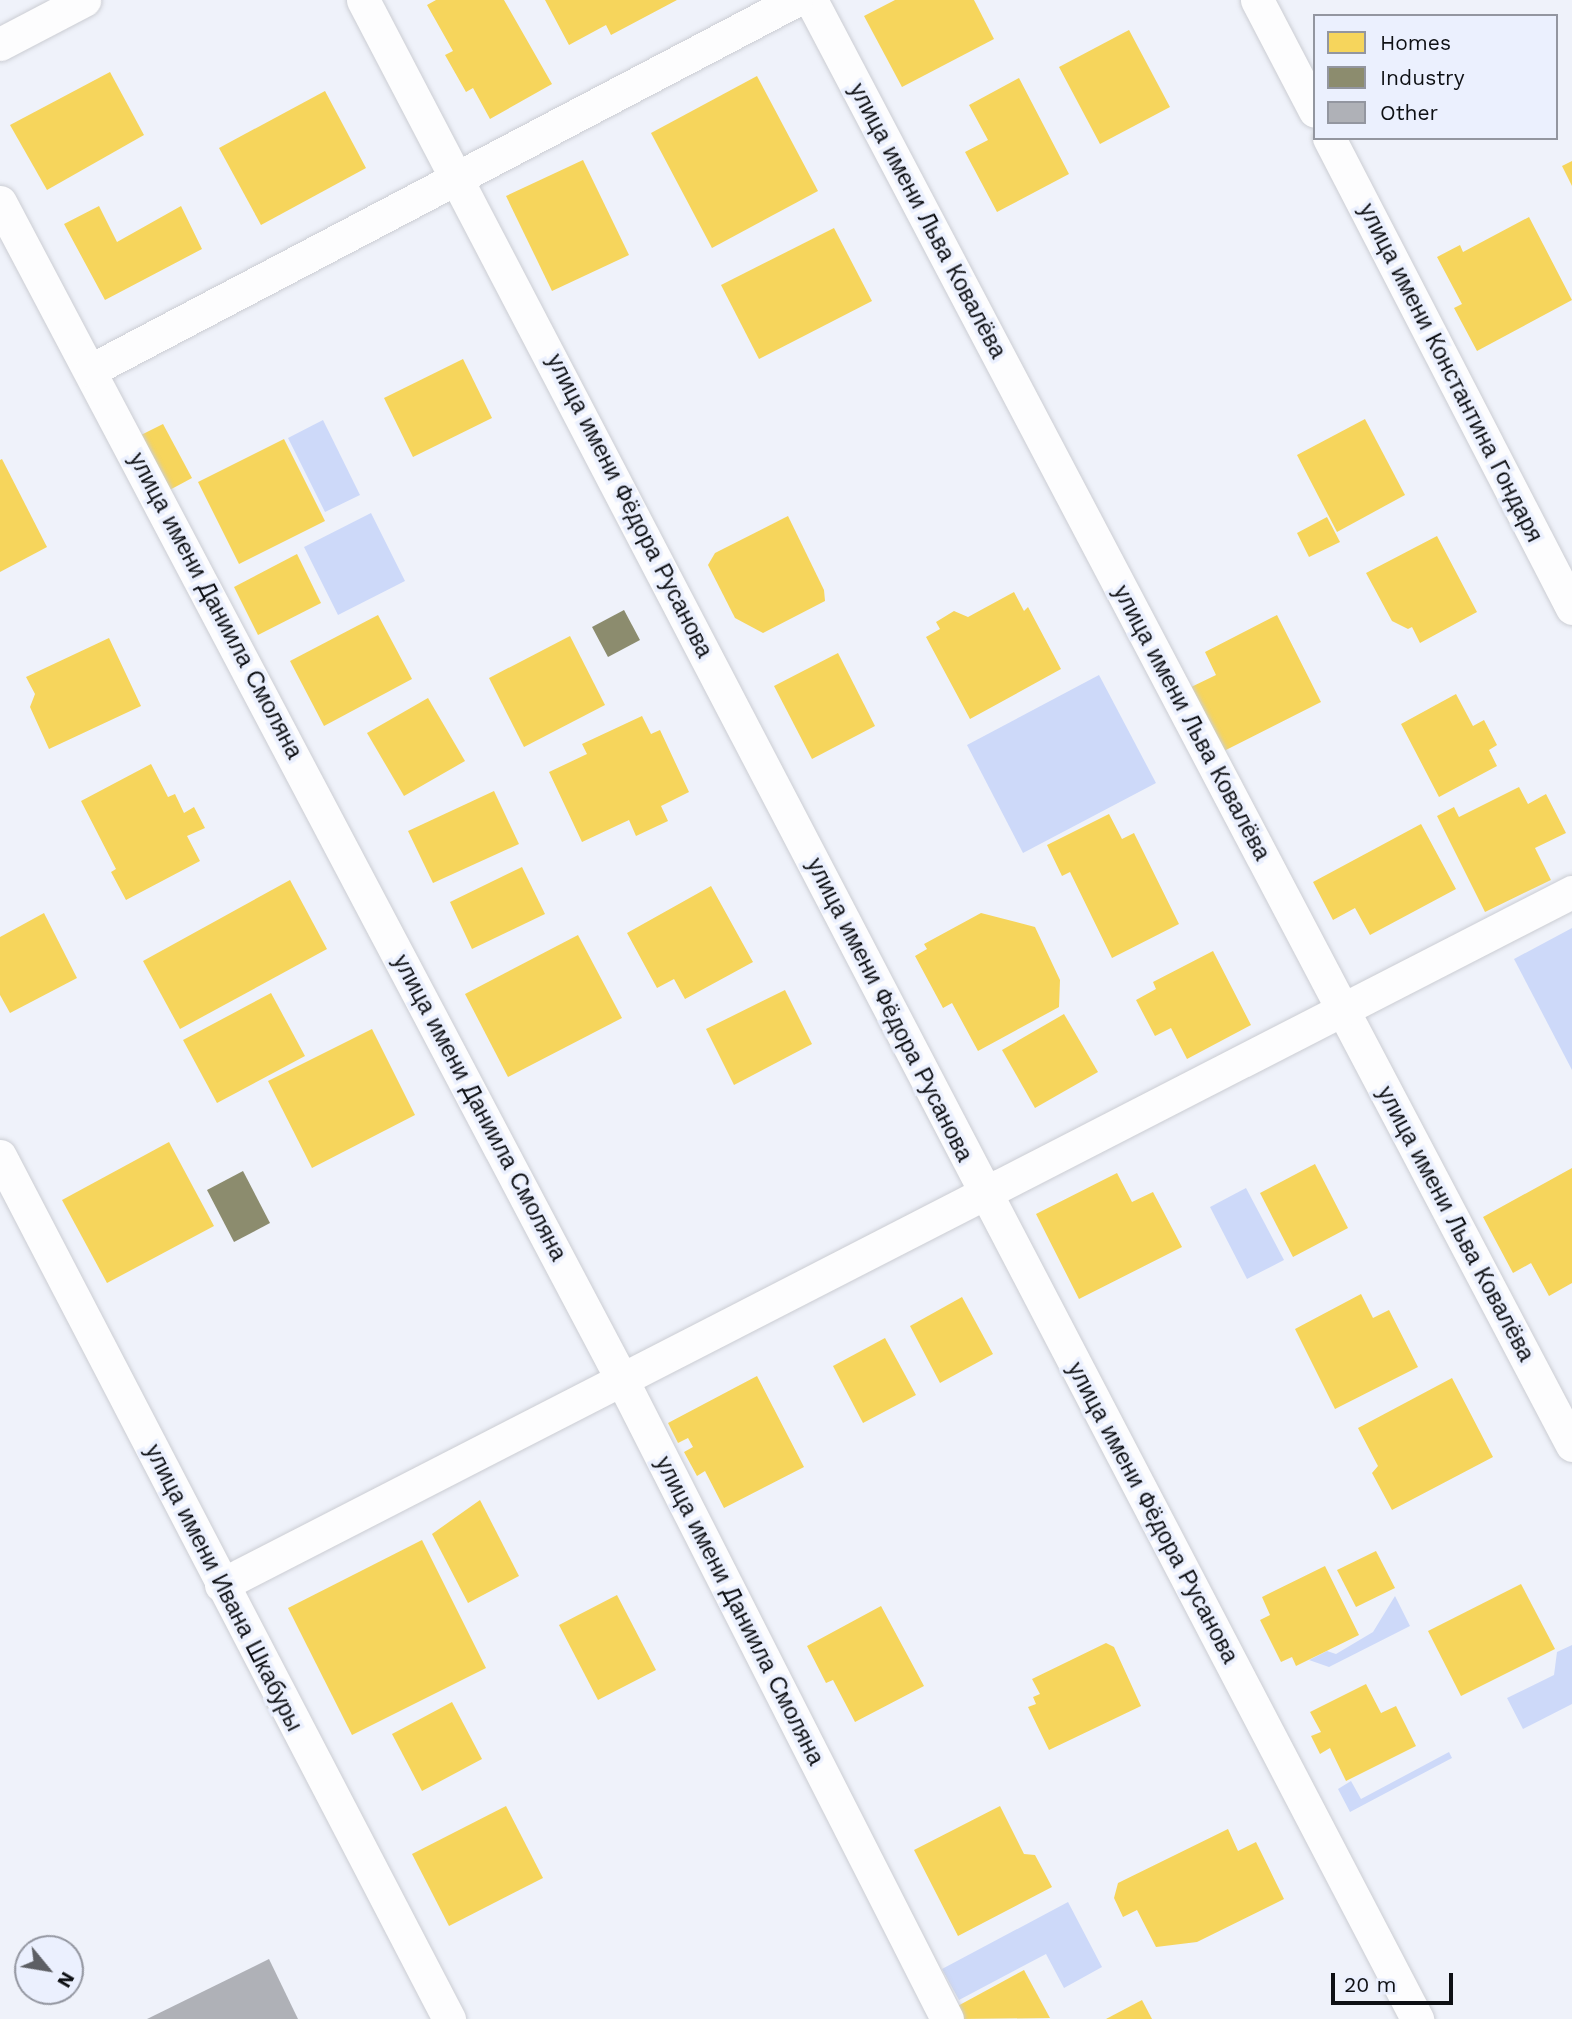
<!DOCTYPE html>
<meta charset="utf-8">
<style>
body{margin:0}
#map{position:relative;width:1572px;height:2019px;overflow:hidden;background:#eff2fa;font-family:"Work Sans",sans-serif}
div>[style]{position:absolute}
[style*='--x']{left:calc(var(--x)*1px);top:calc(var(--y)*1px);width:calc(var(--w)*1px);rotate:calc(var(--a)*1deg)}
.green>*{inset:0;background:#cdd9f9}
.homes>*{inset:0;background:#f6d55c}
.industry>*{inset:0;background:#8c8c6e}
.building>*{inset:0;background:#afb1b7}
.roads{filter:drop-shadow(0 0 2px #cbcdd3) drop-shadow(0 0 2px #cbcdd3)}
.minor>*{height:33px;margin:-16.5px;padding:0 16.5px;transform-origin:16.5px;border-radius:16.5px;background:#fdfdfe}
span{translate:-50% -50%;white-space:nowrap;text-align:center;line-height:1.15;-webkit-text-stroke:7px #ebf0fe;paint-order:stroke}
.street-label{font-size:23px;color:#0e1014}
.legend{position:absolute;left:1313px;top:14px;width:245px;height:126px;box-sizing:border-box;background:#ebf0fe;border:2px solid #9396a0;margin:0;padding:9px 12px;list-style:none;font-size:21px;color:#0e1014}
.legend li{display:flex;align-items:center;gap:14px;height:35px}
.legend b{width:35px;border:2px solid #9396a0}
.north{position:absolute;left:14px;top:1935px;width:70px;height:70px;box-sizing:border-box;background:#ebf0fe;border:2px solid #9396a0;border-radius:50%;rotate:120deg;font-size:19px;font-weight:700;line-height:28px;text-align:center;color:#0e1014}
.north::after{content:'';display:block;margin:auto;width:24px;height:32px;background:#5d5f64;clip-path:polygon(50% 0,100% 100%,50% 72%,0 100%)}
.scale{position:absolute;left:1331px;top:1973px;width:122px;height:32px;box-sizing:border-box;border:4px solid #0e1014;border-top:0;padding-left:9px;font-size:21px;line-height:24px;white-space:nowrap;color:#0e1014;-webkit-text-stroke:5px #ebf0fe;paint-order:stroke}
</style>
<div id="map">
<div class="green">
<i style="clip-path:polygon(323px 420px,360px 495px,325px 512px,288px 438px)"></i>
<i style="clip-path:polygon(371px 513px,405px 581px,338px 615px,304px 547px)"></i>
<i style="clip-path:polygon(1099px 675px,1156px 783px,1023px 853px,967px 745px)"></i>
<i style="clip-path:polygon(1572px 928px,1572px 1070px,1514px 959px)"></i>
<i style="clip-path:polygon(1246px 1188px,1284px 1260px,1247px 1279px,1210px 1207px)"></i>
<i style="clip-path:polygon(1395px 1596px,1410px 1626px,1329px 1667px,1309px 1660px,1327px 1651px,1336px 1654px,1373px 1632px)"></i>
<i style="clip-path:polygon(1572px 1645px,1572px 1704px,1523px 1729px,1507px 1698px,1554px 1675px,1557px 1652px)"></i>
<i style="clip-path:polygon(1449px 1752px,1452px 1758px,1350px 1812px,1338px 1789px,1351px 1781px,1361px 1799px)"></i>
<i style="clip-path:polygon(1068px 1902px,1102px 1967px,1064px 1988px,1046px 1954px,959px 2000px,942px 1969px)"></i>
</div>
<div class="homes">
<i style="clip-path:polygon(436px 0,504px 0,552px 84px,490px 119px,473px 88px,466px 92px,445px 55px,453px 51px,427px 5px)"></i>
<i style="clip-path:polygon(545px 0,677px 0,611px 35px,606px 25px,569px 45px)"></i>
<i style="clip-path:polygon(895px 0,974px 0,994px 39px,902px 87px,864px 16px)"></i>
<i style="clip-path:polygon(1129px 30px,1170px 107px,1100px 144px,1059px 67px)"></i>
<i style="clip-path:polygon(110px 72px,144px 135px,47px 190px,10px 125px)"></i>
<i style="clip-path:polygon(757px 76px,818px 191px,712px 248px,651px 133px)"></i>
<i style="clip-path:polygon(1019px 78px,1069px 174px,997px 212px,965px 152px,988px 140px,969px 105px)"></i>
<i style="clip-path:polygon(325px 91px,366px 168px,261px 225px,219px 148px)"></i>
<i style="clip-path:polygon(583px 160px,629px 255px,552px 291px,506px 196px)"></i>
<i style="clip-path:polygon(1572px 161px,1572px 186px,1562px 166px)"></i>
<i style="clip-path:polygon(99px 206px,117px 242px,181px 206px,202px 249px,105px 300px,64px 224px)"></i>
<i style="clip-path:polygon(1529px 217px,1572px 300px,1477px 351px,1454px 308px,1462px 304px,1437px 257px,1460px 245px,1463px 252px)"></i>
<i style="clip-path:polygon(834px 228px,872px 301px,759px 359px,721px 285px)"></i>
<i style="clip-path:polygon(463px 359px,492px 418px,413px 457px,384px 398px)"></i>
<i style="clip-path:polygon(1365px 419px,1405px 495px,1337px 532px,1297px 455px)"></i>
<i style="clip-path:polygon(163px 424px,192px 478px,164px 493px,135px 438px)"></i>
<i style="clip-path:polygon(284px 439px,325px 521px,239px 564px,198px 482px)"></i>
<i style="clip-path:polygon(2px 459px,47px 547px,0 572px,0 460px)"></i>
<i style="clip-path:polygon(788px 516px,824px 590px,825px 601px,763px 633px,735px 618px,708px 565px,715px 553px)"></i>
<i style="clip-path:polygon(1327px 517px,1340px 542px,1309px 557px,1297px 533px)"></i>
<i style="clip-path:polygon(1437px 536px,1477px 612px,1420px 643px,1412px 627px,1408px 629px,1392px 621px,1366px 573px)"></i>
<i style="clip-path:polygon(297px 554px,321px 603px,258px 635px,234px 587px)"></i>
<i style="clip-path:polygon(1014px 592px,1024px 611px,1028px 607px,1061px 669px,970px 719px,926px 637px,940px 629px,936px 622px,954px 611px,968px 617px)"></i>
<i style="clip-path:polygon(378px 615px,412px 679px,324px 726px,290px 661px)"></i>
<i style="clip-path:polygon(1277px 615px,1321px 702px,1220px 753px,1187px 689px,1216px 675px,1205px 652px)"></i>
<i style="clip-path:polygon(570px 636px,605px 705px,524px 747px,489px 678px)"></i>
<i style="clip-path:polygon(109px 638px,141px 706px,49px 749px,30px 707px,35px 694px,26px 677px)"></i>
<i style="clip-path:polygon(838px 653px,875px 726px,812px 759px,774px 686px)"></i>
<i style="clip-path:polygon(1456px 694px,1473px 726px,1484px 720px,1497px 745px,1489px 750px,1497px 766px,1439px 797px,1401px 724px)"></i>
<i style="clip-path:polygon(428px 698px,465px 761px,404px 796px,367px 733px)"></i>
<i style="clip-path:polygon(642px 716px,651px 734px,660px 730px,689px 792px,661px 806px,668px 821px,636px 836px,629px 820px,582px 842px,549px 772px,587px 754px,582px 744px)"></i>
<i style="clip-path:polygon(151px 764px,168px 797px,175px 794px,184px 813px,194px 807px,205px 828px,187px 836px,200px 861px,126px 900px,111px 872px,116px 869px,81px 801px)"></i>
<i style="clip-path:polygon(1519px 787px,1528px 804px,1546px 794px,1566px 833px,1535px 848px,1551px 880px,1485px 912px,1437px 816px,1454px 807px,1459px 817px)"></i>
<i style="clip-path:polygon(494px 791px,519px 844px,433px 883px,408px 831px)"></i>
<i style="clip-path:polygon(1109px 814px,1122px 839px,1134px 833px,1179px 924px,1112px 958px,1070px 872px,1062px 876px,1047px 845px)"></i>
<i style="clip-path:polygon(1421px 824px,1456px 889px,1370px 935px,1355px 908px,1333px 920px,1313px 882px)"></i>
<i style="clip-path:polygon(522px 867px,545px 914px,472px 949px,450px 902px)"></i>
<i style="clip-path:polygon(290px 880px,327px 949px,180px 1029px,143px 961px)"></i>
<i style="clip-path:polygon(711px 886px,753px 962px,685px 999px,674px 979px,657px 988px,627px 933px)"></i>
<i style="clip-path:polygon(44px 913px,77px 978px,10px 1013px,0 995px,0 937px)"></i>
<i style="clip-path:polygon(981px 913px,1035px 927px,1060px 980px,1059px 1007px,978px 1051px,952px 1003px,943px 1008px,915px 956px,927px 949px,924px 944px)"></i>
<i style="clip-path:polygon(578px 935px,622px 1018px,508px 1077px,465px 994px)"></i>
<i style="clip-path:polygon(1213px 951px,1251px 1025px,1187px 1059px,1171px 1028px,1155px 1036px,1136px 1000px,1156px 989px,1153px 982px)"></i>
<i style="clip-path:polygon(785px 990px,812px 1044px,734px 1085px,706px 1029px)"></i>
<i style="clip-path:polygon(271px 993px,305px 1056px,217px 1103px,183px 1040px)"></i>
<i style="clip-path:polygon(1064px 1014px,1098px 1072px,1035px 1108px,1002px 1050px)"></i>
<i style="clip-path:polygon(372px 1029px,415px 1115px,312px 1168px,268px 1081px)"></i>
<i style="clip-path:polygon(169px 1142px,214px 1226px,107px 1283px,62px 1200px)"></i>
<i style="clip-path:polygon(1315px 1164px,1348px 1228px,1293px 1257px,1260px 1193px)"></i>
<i style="clip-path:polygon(1572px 1168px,1572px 1283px,1549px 1296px,1531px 1263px,1513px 1273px,1483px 1217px)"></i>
<i style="clip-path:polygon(1117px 1173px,1132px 1202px,1153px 1192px,1182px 1247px,1079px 1299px,1036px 1214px)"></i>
<i style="clip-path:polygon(1361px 1294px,1373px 1318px,1389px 1310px,1418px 1367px,1335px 1409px,1295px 1329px)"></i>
<i style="clip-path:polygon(962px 1297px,993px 1354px,940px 1383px,910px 1326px)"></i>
<i style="clip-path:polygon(885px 1338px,916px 1395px,863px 1423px,833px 1366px)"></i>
<i style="clip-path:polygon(757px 1376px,804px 1467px,724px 1508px,705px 1471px,697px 1476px,684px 1452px,693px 1447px,688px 1438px,678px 1443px,668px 1423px)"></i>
<i style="clip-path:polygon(1452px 1378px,1493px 1457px,1392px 1510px,1372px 1473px,1378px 1466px,1358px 1428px)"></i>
<i style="clip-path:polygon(480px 1500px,519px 1576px,468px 1603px,432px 1534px)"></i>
<i style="clip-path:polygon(422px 1540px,486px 1668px,352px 1735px,288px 1608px)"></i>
<i style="clip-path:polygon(1376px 1551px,1395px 1588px,1356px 1607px,1337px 1570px)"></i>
<i style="clip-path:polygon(1325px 1566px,1359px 1635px,1296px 1666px,1292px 1657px,1281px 1662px,1260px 1620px,1270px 1615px,1262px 1597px)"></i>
<i style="clip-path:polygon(1521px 1584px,1555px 1649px,1461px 1696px,1428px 1631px)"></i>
<i style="clip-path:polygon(617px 1595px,656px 1670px,598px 1700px,559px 1625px)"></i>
<i style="clip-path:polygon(881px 1606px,924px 1686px,855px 1722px,833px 1680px,826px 1683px,807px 1646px)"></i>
<i style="clip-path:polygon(1106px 1643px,1114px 1647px,1141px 1706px,1049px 1750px,1028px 1707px,1036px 1704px,1033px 1697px,1040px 1694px,1032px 1679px)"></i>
<i style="clip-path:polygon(1366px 1684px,1381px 1713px,1396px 1706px,1416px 1746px,1346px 1781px,1330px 1748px,1320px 1754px,1311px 1736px,1321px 1732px,1310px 1712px)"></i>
<i style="clip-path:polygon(452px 1702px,482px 1759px,422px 1791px,392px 1734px)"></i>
<i style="clip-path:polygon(506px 1806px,543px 1878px,449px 1926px,412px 1854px)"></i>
<i style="clip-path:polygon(1000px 1806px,1024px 1854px,1035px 1855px,1052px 1887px,958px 1936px,914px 1850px)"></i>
<i style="clip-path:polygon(1228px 1829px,1238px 1851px,1256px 1842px,1284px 1899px,1197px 1942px,1156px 1947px,1137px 1910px,1123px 1917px,1114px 1898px,1118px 1883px)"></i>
<i style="clip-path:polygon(1024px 1970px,1050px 2018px,960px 2019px,954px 2008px)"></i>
<i style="clip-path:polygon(1142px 2000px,1152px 2019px,1106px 2019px)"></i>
</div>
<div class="industry">
<i style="clip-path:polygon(624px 610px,640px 640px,608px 657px,592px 627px)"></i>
<i style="clip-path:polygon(243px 1171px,270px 1223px,234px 1242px,207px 1190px)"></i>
</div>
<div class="building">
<i style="clip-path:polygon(269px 1959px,298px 2019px,147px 2019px)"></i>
</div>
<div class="roads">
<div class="minor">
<i style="--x:363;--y:0;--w:2278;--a:62.43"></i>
<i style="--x:811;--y:0;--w:1633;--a:62.23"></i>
<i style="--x:1257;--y:0;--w:125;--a:62.4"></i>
<i style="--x:0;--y:44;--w:95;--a:-27.6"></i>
<i style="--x:1329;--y:138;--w:529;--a:62.66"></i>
<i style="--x:0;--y:202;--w:1328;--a:62.16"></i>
<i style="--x:620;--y:1376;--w:721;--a:63.04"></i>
<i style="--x:91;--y:370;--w:796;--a:-27.69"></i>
<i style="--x:0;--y:1156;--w:973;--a:62.51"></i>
<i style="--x:221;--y:1585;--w:1518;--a:-27.16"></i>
</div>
</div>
<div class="street-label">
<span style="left:927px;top:221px;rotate:62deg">улица имени Льва Ковалёва</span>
<span style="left:1450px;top:373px;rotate:63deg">улица имени Константина Гондаря</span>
<span style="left:629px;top:506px;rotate:63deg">улица имени Фёдора Русанова</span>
<span style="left:215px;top:606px;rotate:62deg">улица имени Даниила Смоляна</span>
<span style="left:1191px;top:723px;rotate:62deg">улица имени Льва Ковалёва</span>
<span style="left:889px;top:1010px;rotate:63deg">улица имени Фёдора Русанова</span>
<span style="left:479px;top:1108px;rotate:62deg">улица имени Даниила Смоляна</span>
<span style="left:1455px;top:1224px;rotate:62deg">улица имени Льва Ковалёва</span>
<span style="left:1152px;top:1513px;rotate:62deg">улица имени Фёдора Русанова</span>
<span style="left:223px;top:1588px;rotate:63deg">улица имени Ивана Шкабуры</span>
<span style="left:739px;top:1611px;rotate:63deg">улица имени Даниила Смоляна</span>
</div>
<ul class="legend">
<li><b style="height:19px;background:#f6d55c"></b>Homes</li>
<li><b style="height:19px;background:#8c8c6e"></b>Industry</li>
<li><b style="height:19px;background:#afb1b7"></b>Other</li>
</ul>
<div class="north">N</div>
<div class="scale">20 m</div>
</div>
